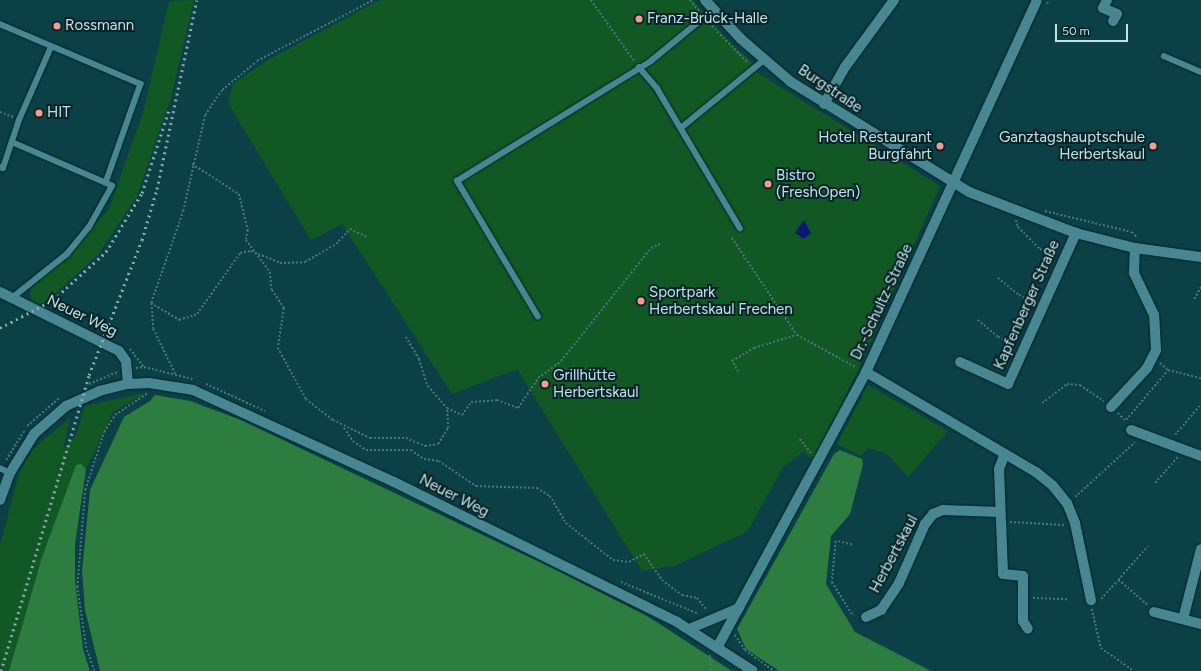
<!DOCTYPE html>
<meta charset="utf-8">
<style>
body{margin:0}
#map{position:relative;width:1201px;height:671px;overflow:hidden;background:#0c4047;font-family:Figtree,sans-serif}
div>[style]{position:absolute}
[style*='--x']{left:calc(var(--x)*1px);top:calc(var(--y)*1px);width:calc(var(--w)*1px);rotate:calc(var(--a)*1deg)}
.green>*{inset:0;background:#125825}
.forest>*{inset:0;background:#2c7d3f}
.water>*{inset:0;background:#0e1774}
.path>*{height:1.5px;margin-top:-0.75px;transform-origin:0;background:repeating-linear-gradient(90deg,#49767c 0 2px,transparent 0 4px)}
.roads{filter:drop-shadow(0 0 1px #02252a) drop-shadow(0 0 1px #02252a)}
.lane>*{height:5.5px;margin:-2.75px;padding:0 2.75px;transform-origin:2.75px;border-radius:2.75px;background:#488791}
.street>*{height:10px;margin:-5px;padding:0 5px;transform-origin:5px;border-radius:5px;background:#488791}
.secondary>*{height:10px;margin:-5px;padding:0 5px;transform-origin:5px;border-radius:5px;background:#488791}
.rail>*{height:3px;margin-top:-1.5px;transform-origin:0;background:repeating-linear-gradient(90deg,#87adb2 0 2px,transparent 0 6px)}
.dots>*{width:11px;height:11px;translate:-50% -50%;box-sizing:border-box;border:2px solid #092428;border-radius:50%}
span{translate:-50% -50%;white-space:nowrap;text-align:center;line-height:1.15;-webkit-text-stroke:4px #092428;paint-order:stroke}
.poi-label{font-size:15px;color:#c3e2e6}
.left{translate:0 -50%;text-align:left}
.right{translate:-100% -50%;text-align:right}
.street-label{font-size:15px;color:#c3e2e6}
.scale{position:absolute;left:1055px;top:24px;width:73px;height:18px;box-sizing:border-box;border:2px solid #c3e2e6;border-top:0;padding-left:5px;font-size:12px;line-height:14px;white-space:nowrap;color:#c3e2e6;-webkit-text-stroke:3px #092428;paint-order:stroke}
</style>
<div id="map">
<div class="green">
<i style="clip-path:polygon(194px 0,171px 97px,137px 196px,98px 255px,50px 298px,40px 304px,30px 300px,31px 289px,38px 281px,71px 253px,109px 209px,143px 113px,169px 1px)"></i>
<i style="clip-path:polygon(380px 0,693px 0,725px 37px,756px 66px,758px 73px,940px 186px,856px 374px,812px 461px,804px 451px,783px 467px,747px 532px,676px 565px,642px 571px,517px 369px,452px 394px,342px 224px,311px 240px,228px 103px,233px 84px,268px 60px)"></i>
<i style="clip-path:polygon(868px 385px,948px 431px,908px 477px,886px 453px,868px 448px,861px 456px,837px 444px)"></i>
<i style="clip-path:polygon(145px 393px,113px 412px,86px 469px,81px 464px,76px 465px,42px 557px,9px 671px,0 671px,0 545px,20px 471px,33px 449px,70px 418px,63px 450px,76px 435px,85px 406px)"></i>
</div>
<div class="forest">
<i style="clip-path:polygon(155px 395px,190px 401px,241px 420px,546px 565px,647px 616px,732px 671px,100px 671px,85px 610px,82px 571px,90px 490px,124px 417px,150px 401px)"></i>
<i style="clip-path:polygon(840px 450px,862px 459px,863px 464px,850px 514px,831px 536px,826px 584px,855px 632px,931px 671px,779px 671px,746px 649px,737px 629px,834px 454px)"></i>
<i style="clip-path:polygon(81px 464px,86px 469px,75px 544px,75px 581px,83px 649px,90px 671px,9px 671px,42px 557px,76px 465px)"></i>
</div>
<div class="water">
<i style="clip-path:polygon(804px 220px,811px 233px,804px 239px,795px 233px)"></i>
</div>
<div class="path">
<i style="--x:591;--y:0;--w:76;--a:54.6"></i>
<i style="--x:690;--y:0;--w:16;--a:50"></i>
<i style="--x:1047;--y:4;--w:4;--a:-76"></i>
<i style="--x:709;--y:23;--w:56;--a:45.7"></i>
<i style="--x:0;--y:112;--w:14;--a:21"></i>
<i style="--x:192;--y:164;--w:56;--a:32.6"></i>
<i style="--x:239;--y:194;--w:37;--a:76"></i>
<i style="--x:248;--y:230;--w:10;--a:101"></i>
<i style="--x:246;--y:240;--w:40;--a:53"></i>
<i style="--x:270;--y:272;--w:18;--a:84"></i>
<i style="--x:272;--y:290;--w:22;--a:56"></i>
<i style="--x:284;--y:308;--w:40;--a:98.5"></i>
<i style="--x:278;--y:348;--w:58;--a:61.2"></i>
<i style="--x:306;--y:399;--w:34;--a:38"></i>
<i style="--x:333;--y:420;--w:41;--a:25.9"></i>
<i style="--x:370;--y:438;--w:36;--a:0"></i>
<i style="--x:406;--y:438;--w:21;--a:23"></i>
<i style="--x:425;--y:446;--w:13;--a:-9"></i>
<i style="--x:438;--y:444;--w:19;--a:-58"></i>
<i style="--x:448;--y:428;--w:20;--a:-93"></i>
<i style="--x:447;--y:408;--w:17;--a:25"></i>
<i style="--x:462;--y:415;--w:16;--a:-55"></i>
<i style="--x:471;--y:402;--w:26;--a:-4"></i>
<i style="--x:497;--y:400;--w:22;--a:21"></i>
<i style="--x:518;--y:408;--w:36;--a:-56"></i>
<i style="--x:538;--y:378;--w:29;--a:-36"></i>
<i style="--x:561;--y:361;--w:144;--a:-51.5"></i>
<i style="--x:651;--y:248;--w:12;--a:-24"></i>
<i style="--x:1045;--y:211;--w:89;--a:13.6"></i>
<i style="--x:1132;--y:232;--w:8;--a:45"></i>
<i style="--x:1016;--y:220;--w:7;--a:74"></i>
<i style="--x:1018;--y:227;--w:31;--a:45"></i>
<i style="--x:1040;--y:249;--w:16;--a:27"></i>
<i style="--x:732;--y:238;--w:117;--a:56.2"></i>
<i style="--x:797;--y:335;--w:68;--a:28.8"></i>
<i style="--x:998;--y:278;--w:27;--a:39"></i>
<i style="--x:1019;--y:295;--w:17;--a:25"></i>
<i style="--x:1194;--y:299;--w:14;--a:-60"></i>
<i style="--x:151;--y:303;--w:33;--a:31"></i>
<i style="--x:179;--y:320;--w:19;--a:-18"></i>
<i style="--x:197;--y:314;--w:75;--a:-54.8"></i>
<i style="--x:240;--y:253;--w:11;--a:-10"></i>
<i style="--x:251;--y:251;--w:31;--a:22"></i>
<i style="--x:280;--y:263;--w:25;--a:-2"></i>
<i style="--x:305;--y:262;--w:36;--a:-30"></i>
<i style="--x:336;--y:244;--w:21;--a:-47"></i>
<i style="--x:350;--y:229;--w:19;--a:25"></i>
<i style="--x:978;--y:320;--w:26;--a:40"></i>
<i style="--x:998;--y:337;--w:18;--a:22"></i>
<i style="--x:406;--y:337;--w:26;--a:59"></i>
<i style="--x:419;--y:359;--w:28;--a:72"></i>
<i style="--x:428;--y:386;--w:29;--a:49"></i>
<i style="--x:130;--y:349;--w:23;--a:52"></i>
<i style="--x:144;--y:367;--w:50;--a:13.8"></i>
<i style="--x:1160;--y:363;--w:11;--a:41"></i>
<i style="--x:1168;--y:370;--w:34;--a:14"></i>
<i style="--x:136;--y:368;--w:8;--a:-7"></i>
<i style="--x:738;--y:372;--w:13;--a:-119"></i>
<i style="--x:732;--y:361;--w:26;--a:-31"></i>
<i style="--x:754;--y:348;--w:44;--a:-17.2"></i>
<i style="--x:175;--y:374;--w:50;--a:-116.1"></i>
<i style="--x:153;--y:329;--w:26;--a:-94"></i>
<i style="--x:151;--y:303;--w:97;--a:-70.8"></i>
<i style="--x:183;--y:211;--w:98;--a:-77.1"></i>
<i style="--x:205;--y:115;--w:30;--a:-56"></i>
<i style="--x:222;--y:90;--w:45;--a:-39.6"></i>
<i style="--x:257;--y:61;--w:131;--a:-27.7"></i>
<i style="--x:89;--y:384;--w:30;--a:-23"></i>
<i style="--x:206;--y:384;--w:65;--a:24.6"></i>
<i style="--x:1042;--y:403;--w:31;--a:-37"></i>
<i style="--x:1067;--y:384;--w:13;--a:4"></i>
<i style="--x:1080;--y:385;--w:29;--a:34"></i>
<i style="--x:1118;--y:413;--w:11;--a:45"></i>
<i style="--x:1126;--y:420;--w:65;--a:-50"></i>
<i style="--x:27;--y:426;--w:44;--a:-41.3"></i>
<i style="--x:344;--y:428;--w:16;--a:55"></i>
<i style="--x:353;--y:441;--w:16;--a:35"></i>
<i style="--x:366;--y:450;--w:45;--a:0"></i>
<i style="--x:411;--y:450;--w:16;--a:35"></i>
<i style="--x:424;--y:459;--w:15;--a:8"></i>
<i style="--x:439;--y:461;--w:45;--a:34"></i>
<i style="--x:476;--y:486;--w:61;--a:1.9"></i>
<i style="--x:537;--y:488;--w:15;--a:32"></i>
<i style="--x:550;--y:496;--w:31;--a:59"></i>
<i style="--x:566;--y:523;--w:60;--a:38.2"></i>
<i style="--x:613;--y:560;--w:16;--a:7"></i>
<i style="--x:629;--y:562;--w:17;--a:-28"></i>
<i style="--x:644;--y:554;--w:32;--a:55"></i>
<i style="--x:662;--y:580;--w:25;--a:37"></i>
<i style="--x:682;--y:595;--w:15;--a:11"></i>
<i style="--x:697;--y:598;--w:16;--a:50"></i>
<i style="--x:1175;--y:435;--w:40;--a:-50"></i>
<i style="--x:800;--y:439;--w:18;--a:52"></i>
<i style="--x:6;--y:460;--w:36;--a:-58"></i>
<i style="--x:1155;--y:483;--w:35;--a:-49"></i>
<i style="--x:1075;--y:497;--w:81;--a:-42.5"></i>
<i style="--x:1010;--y:522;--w:54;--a:3.2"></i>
<i style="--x:852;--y:545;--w:16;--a:-166"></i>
<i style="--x:836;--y:541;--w:41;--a:95.6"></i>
<i style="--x:832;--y:582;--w:40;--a:58"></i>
<i style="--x:621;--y:582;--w:84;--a:22.3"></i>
<i style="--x:1033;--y:598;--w:36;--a:2"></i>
<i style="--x:1101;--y:599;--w:25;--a:-48"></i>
<i style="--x:1147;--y:605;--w:38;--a:-139"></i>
<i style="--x:1118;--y:580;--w:45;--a:-48.6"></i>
<i style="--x:1092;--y:609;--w:40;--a:77"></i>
<i style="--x:1101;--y:648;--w:40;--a:34.9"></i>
<i style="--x:735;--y:635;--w:18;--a:56"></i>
<i style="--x:745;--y:650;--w:36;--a:36"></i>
<i style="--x:710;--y:655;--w:16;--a:83"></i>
<i style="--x:94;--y:671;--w:24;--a:-109"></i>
<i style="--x:86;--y:648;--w:62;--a:-98.4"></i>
<i style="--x:77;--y:587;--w:97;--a:-85.3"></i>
<i style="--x:85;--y:490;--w:61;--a:-71.9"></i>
<i style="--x:104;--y:432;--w:20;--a:-57"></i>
<i style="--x:115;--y:415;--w:40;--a:-34"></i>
</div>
<div class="roads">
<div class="lane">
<i style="--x:0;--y:24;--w:153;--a:23.1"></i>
<i style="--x:141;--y:84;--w:105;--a:109.5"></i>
<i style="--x:1164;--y:56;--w:40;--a:23.4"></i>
<i style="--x:639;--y:67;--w:28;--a:49"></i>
<i style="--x:657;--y:88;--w:163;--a:59.3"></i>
<i style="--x:681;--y:128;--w:107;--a:-39.3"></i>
<i style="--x:0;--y:167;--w:3;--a:18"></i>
<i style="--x:3;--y:168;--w:51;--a:-71.6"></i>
<i style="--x:19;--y:120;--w:80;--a:-66.3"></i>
<i style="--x:12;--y:298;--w:70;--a:-38.7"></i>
<i style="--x:67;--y:254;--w:35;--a:-51"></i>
<i style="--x:89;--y:227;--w:47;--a:-60.7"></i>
<i style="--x:112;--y:186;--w:108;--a:-156.5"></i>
<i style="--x:538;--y:317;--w:158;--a:-120.8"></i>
<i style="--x:457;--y:181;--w:228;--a:-31.7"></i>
<i style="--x:651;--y:61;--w:80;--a:-39.4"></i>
<i style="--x:0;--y:468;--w:11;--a:27"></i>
</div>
<div class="street">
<i style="--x:705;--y:0;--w:53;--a:47.3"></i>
<i style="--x:741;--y:39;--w:66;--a:40.7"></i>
<i style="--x:791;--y:82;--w:209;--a:31.7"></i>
<i style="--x:969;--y:192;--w:115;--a:21"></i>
<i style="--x:1076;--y:233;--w:61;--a:14.3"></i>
<i style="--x:1135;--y:248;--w:67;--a:7.8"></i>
<i style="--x:1107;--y:0;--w:9;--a:117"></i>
<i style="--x:1103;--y:8;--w:15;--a:23"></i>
<i style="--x:1117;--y:14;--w:8;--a:120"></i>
<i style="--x:824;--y:104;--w:43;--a:-60.4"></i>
<i style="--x:845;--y:67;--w:83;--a:-53.8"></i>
<i style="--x:0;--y:292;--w:133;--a:26.4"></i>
<i style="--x:119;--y:351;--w:12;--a:55"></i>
<i style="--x:126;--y:361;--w:23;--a:85"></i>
<i style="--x:960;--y:362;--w:53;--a:24.6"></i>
<i style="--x:1008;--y:384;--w:166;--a:-65.8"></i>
<i style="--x:866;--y:372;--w:197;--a:30.5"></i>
<i style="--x:1036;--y:472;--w:22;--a:39"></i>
<i style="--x:1053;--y:486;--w:22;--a:51"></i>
<i style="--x:1067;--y:503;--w:22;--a:68"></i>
<i style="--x:1075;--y:523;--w:79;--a:78.3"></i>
<i style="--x:1111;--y:407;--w:53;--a:-47.3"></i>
<i style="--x:1147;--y:368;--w:20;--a:-63"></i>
<i style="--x:1156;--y:350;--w:35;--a:-93"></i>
<i style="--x:1154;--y:315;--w:47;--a:-115.5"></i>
<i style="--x:1134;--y:273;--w:25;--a:-88"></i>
<i style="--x:1131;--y:430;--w:75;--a:20.4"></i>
<i style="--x:1004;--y:456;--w:14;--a:111"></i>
<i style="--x:999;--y:469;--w:105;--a:87.8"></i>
<i style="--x:1003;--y:574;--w:20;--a:6"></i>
<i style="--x:1023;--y:576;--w:45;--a:90"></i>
<i style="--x:1023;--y:621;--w:9;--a:58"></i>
<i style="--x:1154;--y:612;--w:49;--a:14.3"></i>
<i style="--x:866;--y:617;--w:17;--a:-25"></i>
<i style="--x:881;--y:610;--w:32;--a:-56"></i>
<i style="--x:899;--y:583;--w:64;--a:-66.2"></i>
<i style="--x:925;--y:524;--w:13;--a:-51"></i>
<i style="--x:933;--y:514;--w:11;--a:-22"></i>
<i style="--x:943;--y:510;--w:57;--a:2"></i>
<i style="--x:1183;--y:619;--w:72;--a:-75.6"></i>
<i style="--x:689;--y:629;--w:54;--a:-22.8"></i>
<i style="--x:718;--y:646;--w:311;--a:-61.6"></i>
<i style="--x:866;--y:372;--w:409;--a:-65.3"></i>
</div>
<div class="secondary">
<i style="--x:0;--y:500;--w:29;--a:-70"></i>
<i style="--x:10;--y:473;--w:46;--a:-58.4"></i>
<i style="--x:34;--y:434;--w:43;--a:-41.2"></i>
<i style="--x:66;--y:406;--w:36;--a:-24"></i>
<i style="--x:99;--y:391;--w:30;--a:-14"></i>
<i style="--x:128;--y:384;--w:21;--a:-3"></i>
<i style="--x:149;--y:383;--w:45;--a:9"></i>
<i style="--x:193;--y:390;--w:221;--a:24.6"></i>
<i style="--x:394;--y:482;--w:316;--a:26.3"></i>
<i style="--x:677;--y:622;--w:90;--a:32.8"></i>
</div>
</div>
<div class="rail">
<i style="--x:0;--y:328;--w:60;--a:-27.8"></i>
<i style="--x:53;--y:300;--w:72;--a:-42.2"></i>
<i style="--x:106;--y:252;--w:69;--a:-58.6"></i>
<i style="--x:142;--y:193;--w:87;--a:-72"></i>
<i style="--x:1;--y:671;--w:309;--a:-73.4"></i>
<i style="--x:89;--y:375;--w:145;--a:-68.6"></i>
<i style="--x:142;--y:240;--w:53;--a:-73.6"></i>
<i style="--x:157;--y:189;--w:193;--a:-78.1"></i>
</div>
<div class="dots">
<i style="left:639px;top:19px;background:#f59c91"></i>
<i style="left:57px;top:26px;background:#f59c91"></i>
<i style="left:39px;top:113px;background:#f59c91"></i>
<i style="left:940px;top:146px;background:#f59c91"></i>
<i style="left:1153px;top:146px;background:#f59c91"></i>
<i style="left:768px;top:184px;background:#f59c91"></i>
<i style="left:641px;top:301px;background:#f59c91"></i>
<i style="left:545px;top:384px;background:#f59c91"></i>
</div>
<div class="poi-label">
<span class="left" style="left:647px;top:19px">Franz-Brück-Halle</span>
<span class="left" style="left:65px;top:26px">Rossmann</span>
<span class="left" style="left:47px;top:113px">HIT</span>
<span class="right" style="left:932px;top:146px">Hotel Restaurant<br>Burgfahrt</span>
<span class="right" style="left:1145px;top:146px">Ganztagshauptschule<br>Herbertskaul</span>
<span class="left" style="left:776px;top:184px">Bistro<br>(FreshOpen)</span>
<span class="left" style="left:649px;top:301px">Sportpark<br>Herbertskaul Frechen</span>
<span class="left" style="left:553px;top:384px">Grillhütte<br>Herbertskaul</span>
</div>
<div class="street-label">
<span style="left:830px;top:89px;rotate:34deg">Burgstraße</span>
<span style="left:882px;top:302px;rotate:-65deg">Dr.-Schultz-Straße</span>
<span style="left:1027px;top:305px;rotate:-66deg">Kapfenberger Straße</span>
<span style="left:82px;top:316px;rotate:26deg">Neuer Weg</span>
<span style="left:454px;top:496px;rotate:27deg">Neuer Weg</span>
<span style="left:894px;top:554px;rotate:-62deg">Herbertskaul</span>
</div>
<div class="scale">50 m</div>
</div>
